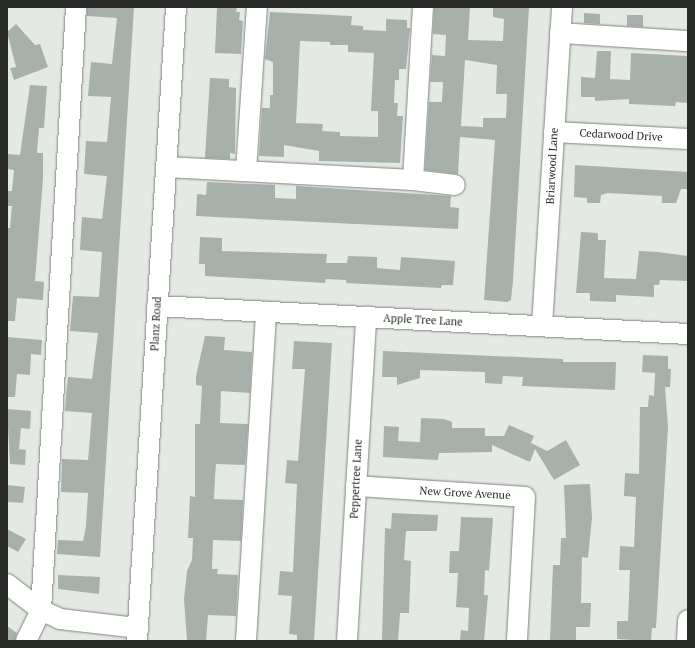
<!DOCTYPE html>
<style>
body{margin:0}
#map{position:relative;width:695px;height:648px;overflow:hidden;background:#e4eae3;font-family:"PT Serif",serif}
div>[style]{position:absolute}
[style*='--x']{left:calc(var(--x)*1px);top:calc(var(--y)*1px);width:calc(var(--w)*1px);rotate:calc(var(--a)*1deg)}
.building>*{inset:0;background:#a7b0ab}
.roads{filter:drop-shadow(0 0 1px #7e847d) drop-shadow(0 0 1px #7e847d)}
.minor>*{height:20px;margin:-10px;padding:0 10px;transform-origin:10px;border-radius:10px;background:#fff}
span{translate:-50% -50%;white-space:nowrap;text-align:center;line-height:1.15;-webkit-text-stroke:3px #fff;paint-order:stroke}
.street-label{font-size:11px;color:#292b28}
.frame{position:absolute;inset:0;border:8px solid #292b28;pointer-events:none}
</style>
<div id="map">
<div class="building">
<i style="clip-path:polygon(87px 7px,134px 7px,100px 557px,57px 554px,58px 540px,83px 541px,86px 526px,88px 493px,61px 492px,62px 459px,88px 460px,92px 413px,65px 411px,66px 396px,68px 377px,92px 379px,98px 333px,70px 331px,73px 296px,99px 297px,102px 252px,80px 250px,81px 232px,82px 217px,102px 219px,107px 176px,84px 174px,86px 141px,107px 142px,111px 97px,88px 96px,91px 62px,112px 64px,117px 18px,87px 16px)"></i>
<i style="clip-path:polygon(217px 7px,237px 7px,236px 12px,240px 12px,239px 20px,243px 21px,241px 54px,215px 53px)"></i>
<i style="clip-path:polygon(evenodd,434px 7px,470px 7px,468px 40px,503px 41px,504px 19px,493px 17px,493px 7px,529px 7px,513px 281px,511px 300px,507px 302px,484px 300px,495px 140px,460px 137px,458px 174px,425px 170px,429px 102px,442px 102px,443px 82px,430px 82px,432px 55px,445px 56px,446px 35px,433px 34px,434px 7px,465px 60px,497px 65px,496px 94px,507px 94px,506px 118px,483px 118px,483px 127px,461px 126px,465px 60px)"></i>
<i style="clip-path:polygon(evenodd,270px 12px,352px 16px,351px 25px,363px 26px,363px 30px,386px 31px,386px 19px,407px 20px,407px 28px,410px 28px,406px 69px,399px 69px,399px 80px,395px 80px,394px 103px,398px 103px,397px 116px,403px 116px,400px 163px,319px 161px,319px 151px,284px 145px,284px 157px,259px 156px,262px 108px,270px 108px,270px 95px,273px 95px,273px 62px,265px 59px,270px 12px,300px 41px,330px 42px,330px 45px,348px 45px,348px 52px,374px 53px,371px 111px,378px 111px,378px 137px,340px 136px,340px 132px,322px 131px,323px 124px,296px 123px,300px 41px)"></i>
<i style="clip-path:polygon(584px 13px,600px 14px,600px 24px,584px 23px)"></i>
<i style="clip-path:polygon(627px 15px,643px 15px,643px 27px,627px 26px)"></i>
<i style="clip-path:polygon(16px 24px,35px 45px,40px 44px,48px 67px,14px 80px,10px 68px,16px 67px,7px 32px)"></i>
<i style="clip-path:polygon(597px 51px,611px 51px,610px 79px,630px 80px,631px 53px,688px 56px,688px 103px,676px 102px,675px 106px,629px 104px,629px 99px,595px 101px,595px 97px,581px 97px,581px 77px,595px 78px)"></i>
<i style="clip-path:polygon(210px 78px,229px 79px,229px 87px,236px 88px,235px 154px,230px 153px,230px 159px,205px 158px)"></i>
<i style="clip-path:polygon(30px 85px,47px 86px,44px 128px,39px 128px,37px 153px,43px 153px,43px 179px,35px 281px,44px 282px,43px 300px,17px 298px,15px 321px,7px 321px,7px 228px,10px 228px,12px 206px,7px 206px,7px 191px,12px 191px,14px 170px,7px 169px,8px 154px,20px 155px)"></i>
<i style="clip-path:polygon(575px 165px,688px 172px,688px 189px,681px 189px,676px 203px,662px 203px,662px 196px,608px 193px,601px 195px,600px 203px,587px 203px,587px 198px,574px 197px)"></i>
<i style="clip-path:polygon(207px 182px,275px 185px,275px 198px,296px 199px,296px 186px,451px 196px,450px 207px,459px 208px,458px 229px,196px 216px,197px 194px,206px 195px)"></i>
<i style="clip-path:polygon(581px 232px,598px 233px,598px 240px,606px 240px,604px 278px,636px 279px,639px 251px,658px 252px,688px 256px,688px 281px,660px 280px,659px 285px,654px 285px,654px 297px,616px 295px,616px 302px,590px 301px,590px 293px,576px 293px)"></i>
<i style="clip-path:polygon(200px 237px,222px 238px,222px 251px,327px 254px,326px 263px,347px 263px,348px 256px,377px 257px,377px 268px,400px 270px,401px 257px,455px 261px,453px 285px,442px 285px,441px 288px,346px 283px,346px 280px,326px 279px,325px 283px,205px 276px,205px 264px,199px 264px)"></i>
<i style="clip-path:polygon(205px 336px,225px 337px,224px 350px,252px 352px,250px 393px,221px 391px,220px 423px,248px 424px,245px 465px,216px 464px,215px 477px,214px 499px,243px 500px,241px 541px,213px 540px,212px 569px,218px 569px,217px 574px,238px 575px,236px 616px,208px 615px,206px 641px,187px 641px,184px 599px,187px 571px,192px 560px,193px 538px,188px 538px,190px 496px,195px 497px,195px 424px,200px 424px,202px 386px,196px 385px,196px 376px)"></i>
<i style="clip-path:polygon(7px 337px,42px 340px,41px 355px,31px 354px,30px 375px,17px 374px,15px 397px,7px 397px)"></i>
<i style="clip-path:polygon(294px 341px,332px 343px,314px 641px,297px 641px,297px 635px,289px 634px,292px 596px,278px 595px,280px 571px,293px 572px,297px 484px,285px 483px,287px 460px,298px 461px,305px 369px,292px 369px)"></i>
<i style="clip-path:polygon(383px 351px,563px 359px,563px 362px,616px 362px,615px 390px,522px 386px,523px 377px,503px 376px,502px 384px,485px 383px,485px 372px,420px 370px,420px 378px,397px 385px,397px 377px,382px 377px)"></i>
<i style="clip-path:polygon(643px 355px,668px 356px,668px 369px,671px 369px,670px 387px,665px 387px,668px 427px,656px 628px,652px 628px,651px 641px,617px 639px,617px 621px,628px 621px,630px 570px,619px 570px,620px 546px,634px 547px,636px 497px,624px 496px,625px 473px,639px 474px,640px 407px,648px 407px,649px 395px,654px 396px,655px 373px,642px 372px)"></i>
<i style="clip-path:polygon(7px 409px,31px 411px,30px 429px,21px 428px,19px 449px,26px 450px,25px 465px,10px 464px)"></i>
<i style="clip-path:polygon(421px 418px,444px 419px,452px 422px,452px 428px,485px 428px,485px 436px,504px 436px,509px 425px,534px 436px,531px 443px,547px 451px,566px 440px,580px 465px,554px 480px,535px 449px,530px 462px,492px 445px,492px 452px,439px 453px,438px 460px,383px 457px,384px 426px,399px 427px,398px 441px,420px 442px)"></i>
<i style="clip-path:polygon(590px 484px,592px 518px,588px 558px,582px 557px,581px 603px,591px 603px,590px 627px,576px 627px,576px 641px,550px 641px,553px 565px,560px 565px,561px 538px,566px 538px,564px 485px)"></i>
<i style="clip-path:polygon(7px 485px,25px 487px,23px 503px,7px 502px)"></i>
<i style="clip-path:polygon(392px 513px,438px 515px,437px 531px,406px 531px,404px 560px,411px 561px,409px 613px,400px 613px,398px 641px,382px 641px,385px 528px,391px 529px)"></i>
<i style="clip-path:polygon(461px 517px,493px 518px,489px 571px,485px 570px,484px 595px,488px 595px,484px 641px,460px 641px,461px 630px,468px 631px,469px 608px,456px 607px,458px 573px,449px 573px,450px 551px,459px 551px)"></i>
<i style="clip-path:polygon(7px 529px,26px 539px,18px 552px,7px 546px)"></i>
<i style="clip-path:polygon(58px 575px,100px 577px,99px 594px,58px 589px)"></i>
<i style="clip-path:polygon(7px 626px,17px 633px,15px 641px,7px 641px)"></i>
</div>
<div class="roads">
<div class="minor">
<i style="--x:560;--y:33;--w:128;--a:3.6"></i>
<i style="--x:554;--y:132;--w:134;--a:3"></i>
<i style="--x:166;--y:167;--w:247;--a:3"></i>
<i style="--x:413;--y:180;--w:173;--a:-86.7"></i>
<i style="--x:246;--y:171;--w:164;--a:-86.2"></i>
<i style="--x:413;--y:180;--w:42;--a:6.8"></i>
<i style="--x:157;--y:306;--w:532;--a:3.02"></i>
<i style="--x:542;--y:326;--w:320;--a:-86.4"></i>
<i style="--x:356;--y:486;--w:169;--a:3.7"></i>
<i style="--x:525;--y:497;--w:144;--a:93.2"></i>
<i style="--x:7;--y:584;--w:43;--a:37.4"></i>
<i style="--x:41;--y:610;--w:21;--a:25"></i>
<i style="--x:60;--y:619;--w:79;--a:6.6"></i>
<i style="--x:26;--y:641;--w:34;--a:-64"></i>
<i style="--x:41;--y:610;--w:604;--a:-86.68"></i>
<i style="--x:137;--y:641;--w:635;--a:-86.48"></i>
<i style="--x:246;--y:641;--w:330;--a:-86.5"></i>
<i style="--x:347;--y:641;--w:325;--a:-86.6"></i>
<i style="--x:687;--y:641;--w:21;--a:-87"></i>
</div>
</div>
<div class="street-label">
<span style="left:621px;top:135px;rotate:3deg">Cedarwood Drive</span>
<span style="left:552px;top:166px;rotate:-87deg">Briarwood Lane</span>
<span style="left:423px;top:320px;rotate:3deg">Apple Tree Lane</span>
<span style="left:156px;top:324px;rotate:-87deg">Planz Road</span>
<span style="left:356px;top:479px;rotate:-87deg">Peppertree Lane</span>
<span style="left:465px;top:493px;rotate:3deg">New Grove Avenue</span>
</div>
<div class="frame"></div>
</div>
